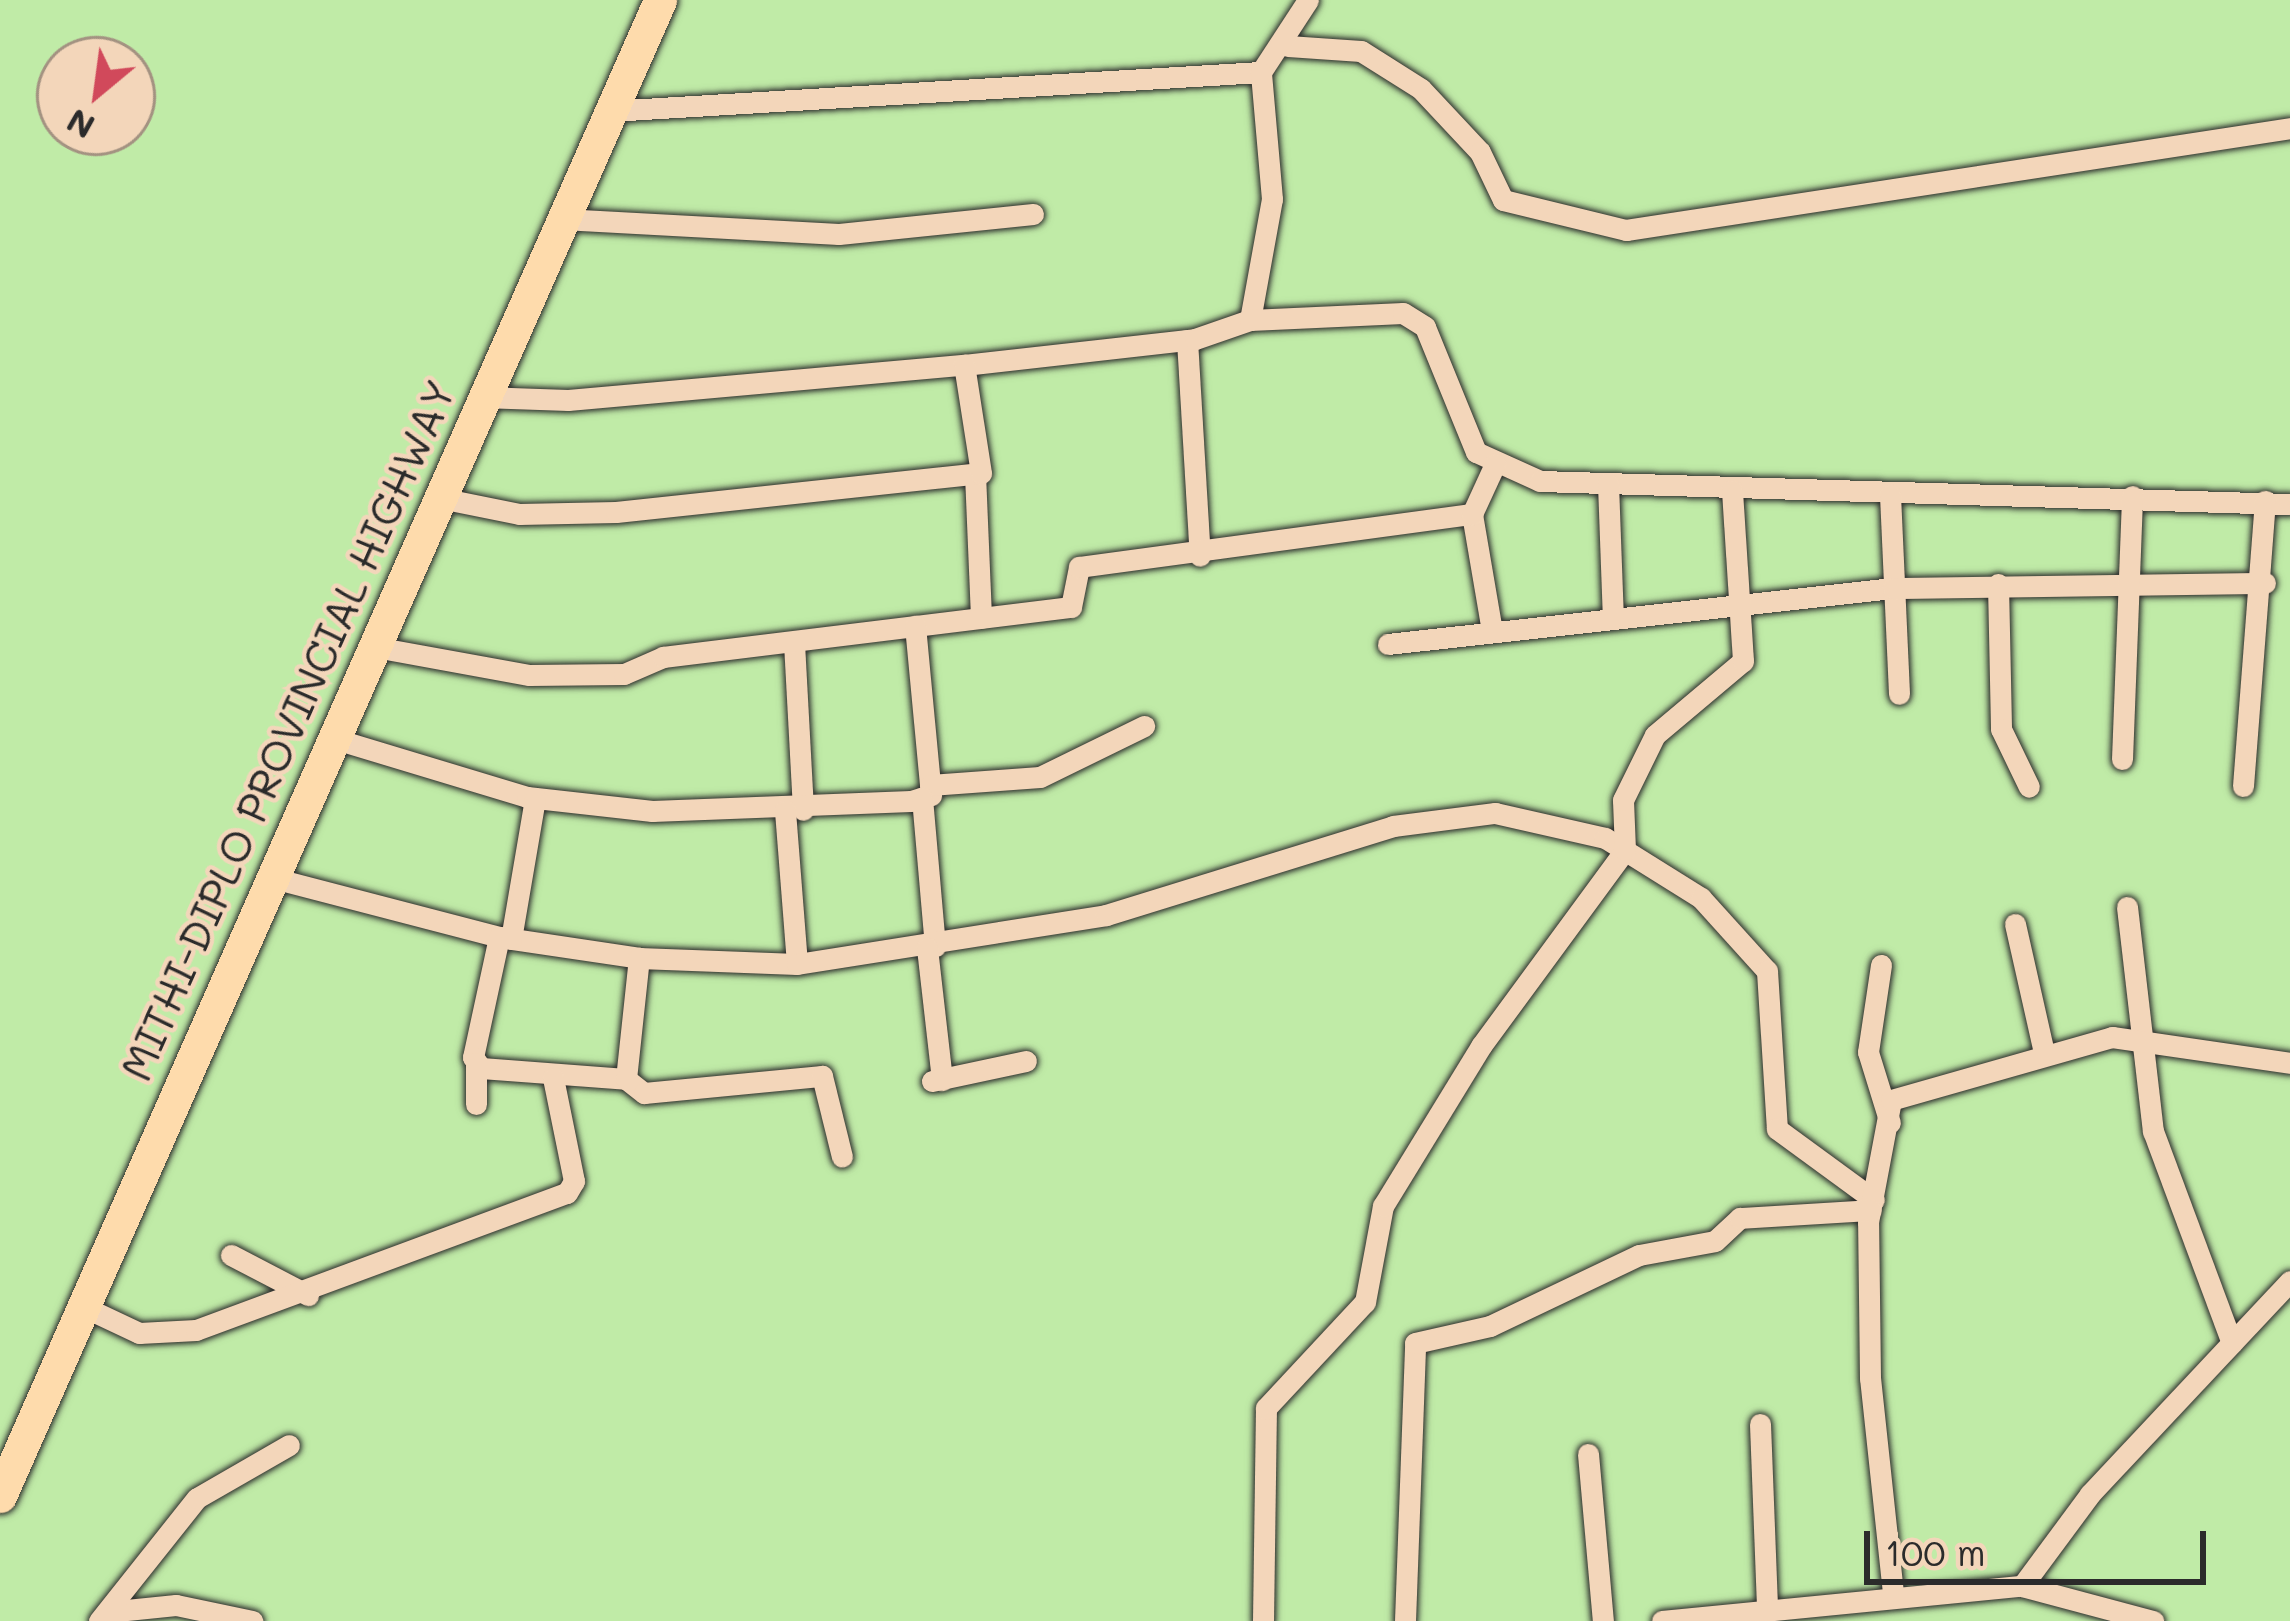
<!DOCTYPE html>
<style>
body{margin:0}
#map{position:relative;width:2290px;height:1621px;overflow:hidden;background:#f3d6ba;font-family:Mali,sans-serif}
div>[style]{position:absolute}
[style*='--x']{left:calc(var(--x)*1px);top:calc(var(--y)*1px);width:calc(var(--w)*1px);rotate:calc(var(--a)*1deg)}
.green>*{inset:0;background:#c0eba7}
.roads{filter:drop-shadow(0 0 3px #2b2b2b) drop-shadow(0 0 3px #2b2b2b)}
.minor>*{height:21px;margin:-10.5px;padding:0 10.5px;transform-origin:10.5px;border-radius:10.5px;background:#f3d6ba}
.primary>*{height:33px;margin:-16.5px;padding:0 16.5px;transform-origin:16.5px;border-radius:16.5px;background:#fedbac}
span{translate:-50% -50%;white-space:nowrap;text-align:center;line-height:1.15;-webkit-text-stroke:9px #f3d6ba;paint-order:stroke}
.street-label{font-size:42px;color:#2b2b2b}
.north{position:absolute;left:36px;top:36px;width:120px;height:120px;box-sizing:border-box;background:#f3d6ba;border:3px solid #a39281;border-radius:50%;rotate:209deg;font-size:33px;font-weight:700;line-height:48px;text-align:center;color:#2b2b2b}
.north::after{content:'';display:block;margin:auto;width:42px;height:54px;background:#d1495b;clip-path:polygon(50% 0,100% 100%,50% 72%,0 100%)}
.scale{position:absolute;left:1864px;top:1531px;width:342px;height:54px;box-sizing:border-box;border:6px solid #2b2b2b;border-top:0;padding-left:15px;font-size:36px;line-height:42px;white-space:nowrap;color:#2b2b2b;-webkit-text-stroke:9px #f3d6ba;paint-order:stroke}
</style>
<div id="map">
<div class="green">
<i style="clip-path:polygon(evenodd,0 0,2290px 0,2290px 1621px,0 1621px,0 0,60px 60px,132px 60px,132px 132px,60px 132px,60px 60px)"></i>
</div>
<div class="roads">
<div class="minor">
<i style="--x:1288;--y:46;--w:73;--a:3.9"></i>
<i style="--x:1361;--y:51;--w:71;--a:32.3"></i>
<i style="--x:1421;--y:89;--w:86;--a:46.9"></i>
<i style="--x:1480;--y:152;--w:53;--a:64.4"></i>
<i style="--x:1503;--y:200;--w:127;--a:13.7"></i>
<i style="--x:1626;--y:230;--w:672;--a:-8.73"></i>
<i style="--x:610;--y:111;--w:652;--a:-3.43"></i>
<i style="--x:1261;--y:72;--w:86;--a:-56.9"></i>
<i style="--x:562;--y:219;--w:277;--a:3.1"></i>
<i style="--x:839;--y:234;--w:195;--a:-5.9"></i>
<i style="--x:1250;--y:320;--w:123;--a:-79.7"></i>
<i style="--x:1272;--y:199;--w:127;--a:-95"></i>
<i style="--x:1187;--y:340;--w:216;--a:86.6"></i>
<i style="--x:482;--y:397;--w:86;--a:2"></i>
<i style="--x:568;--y:400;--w:398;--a:-5.1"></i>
<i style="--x:964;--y:365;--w:232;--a:-6.4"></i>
<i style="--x:1195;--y:339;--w:58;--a:-19.1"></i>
<i style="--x:1250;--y:320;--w:153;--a:-2.6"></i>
<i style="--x:1403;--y:313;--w:26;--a:32"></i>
<i style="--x:1425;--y:327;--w:135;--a:67.8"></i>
<i style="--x:1476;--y:452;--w:70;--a:24.4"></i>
<i style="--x:1540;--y:481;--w:750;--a:1.76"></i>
<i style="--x:975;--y:474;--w:144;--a:87.6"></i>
<i style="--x:1608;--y:484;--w:134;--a:87.9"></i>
<i style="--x:1890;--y:495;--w:199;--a:87.4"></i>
<i style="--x:440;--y:498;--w:81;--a:11.4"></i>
<i style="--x:519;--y:514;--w:97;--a:-1.2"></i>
<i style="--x:616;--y:512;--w:367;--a:-6.1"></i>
<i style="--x:981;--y:473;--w:109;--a:-98.9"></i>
<i style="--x:1472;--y:514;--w:119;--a:80.3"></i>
<i style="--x:1998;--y:584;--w:145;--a:88.8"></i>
<i style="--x:2001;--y:729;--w:64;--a:64.2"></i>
<i style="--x:794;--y:643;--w:167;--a:86.9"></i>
<i style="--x:1388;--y:644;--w:508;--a:-6.33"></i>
<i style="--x:1893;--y:588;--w:372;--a:-0.8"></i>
<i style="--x:375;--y:647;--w:157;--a:10.3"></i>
<i style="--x:529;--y:675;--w:95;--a:-0.6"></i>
<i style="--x:624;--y:674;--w:43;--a:-23.6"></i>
<i style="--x:663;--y:657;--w:411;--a:-7"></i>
<i style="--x:1071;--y:607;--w:41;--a:-78.7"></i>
<i style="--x:1079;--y:567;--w:397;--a:-7.7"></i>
<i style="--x:1472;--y:514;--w:55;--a:-65.3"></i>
<i style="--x:332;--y:738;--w:204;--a:16.8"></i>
<i style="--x:527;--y:797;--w:126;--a:6.4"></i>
<i style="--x:652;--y:811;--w:259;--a:-2.2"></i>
<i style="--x:911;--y:801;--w:21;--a:-17"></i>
<i style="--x:931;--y:795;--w:170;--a:-95.4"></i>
<i style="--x:2122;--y:759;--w:263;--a:-87.8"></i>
<i style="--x:930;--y:785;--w:110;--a:-4.2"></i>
<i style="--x:1040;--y:777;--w:116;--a:-26.1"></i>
<i style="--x:2243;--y:786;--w:286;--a:-85.6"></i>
<i style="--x:922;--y:798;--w:149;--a:85"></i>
<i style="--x:785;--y:811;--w:153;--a:85.5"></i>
<i style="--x:273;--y:878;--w:234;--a:14.6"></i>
<i style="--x:499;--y:937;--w:142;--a:8.5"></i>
<i style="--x:639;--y:958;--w:158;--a:2.2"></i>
<i style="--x:797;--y:964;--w:313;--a:-9"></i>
<i style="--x:1106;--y:915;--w:300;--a:-17.2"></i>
<i style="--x:1393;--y:826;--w:103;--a:-7.3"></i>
<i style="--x:1495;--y:813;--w:113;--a:12.8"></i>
<i style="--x:1605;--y:838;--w:113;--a:32"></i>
<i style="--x:1701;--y:898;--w:98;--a:47.9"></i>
<i style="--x:1767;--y:971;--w:158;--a:86.4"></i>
<i style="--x:1777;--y:1129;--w:120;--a:36.2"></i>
<i style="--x:2127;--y:907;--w:226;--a:83.4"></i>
<i style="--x:2153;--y:1131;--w:226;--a:69.6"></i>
<i style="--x:2015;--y:924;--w:132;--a:77.3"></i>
<i style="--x:499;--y:937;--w:123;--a:102.2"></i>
<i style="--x:473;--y:1057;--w:14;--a:54"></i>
<i style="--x:481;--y:1068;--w:145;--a:4.3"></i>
<i style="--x:626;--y:1079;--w:122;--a:-83.9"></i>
<i style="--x:511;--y:939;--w:143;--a:-80.3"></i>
<i style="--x:927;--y:948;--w:133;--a:83.5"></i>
<i style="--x:1881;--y:965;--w:88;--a:98.5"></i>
<i style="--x:1868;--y:1052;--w:74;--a:72.8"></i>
<i style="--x:476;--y:1063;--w:41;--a:90"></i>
<i style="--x:626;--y:1079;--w:23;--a:38"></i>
<i style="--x:644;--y:1093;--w:179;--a:-5.5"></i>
<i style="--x:822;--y:1076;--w:83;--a:76.1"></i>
<i style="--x:932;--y:1081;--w:96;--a:-12"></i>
<i style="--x:231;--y:1255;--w:87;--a:27.5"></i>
<i style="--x:84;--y:1307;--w:61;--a:25.3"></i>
<i style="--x:139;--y:1333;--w:57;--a:-3"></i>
<i style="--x:196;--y:1330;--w:395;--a:-20.3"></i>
<i style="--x:567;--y:1193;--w:14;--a:-60"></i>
<i style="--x:574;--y:1181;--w:105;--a:-101.5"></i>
<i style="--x:1760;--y:1424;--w:184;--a:87.8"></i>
<i style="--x:1588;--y:1454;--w:168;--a:84.9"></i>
<i style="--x:2022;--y:1586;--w:136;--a:15"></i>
<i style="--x:1893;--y:1593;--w:216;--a:-96.1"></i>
<i style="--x:1870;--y:1378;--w:156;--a:-90.7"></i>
<i style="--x:1868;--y:1222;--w:124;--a:-79.3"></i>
<i style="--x:1891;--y:1100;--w:230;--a:-15.9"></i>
<i style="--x:2112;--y:1037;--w:180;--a:8.3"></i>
<i style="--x:107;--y:1612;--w:69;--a:-5.8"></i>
<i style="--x:176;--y:1605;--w:78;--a:11.9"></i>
<i style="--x:99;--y:1621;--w:157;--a:-51.5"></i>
<i style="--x:197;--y:1498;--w:106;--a:-29.9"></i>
<i style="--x:1263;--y:1621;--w:213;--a:-89.2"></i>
<i style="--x:1266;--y:1408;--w:145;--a:-47"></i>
<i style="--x:1365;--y:1302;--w:98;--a:-79.4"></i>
<i style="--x:1383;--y:1206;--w:188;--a:-58.5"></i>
<i style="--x:1481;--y:1046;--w:243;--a:-53.7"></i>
<i style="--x:1625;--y:850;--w:50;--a:-92.3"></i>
<i style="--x:1623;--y:800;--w:72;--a:-63.8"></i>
<i style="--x:1655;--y:735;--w:115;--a:-40.1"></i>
<i style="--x:1743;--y:661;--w:171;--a:-93.7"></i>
<i style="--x:1405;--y:1621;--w:278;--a:-87.9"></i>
<i style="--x:1415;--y:1343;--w:77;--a:-12.8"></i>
<i style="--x:1490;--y:1326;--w:165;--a:-25.5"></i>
<i style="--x:1639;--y:1255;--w:77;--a:-10.4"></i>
<i style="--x:1715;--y:1241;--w:34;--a:-43"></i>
<i style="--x:1740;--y:1218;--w:131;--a:-3.5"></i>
<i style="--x:1662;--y:1621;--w:362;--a:-5.6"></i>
<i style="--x:2022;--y:1586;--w:114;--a:-53.5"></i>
<i style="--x:2090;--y:1494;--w:292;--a:-46.8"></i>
</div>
<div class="primary">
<i style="--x:0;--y:1496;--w:1635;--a:-66.19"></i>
</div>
</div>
<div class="street-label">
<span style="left:288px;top:730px;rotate:-66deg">MITHI-DIPLO PROVINCIAL HIGHWAY</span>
</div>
<div class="north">N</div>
<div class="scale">100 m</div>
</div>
